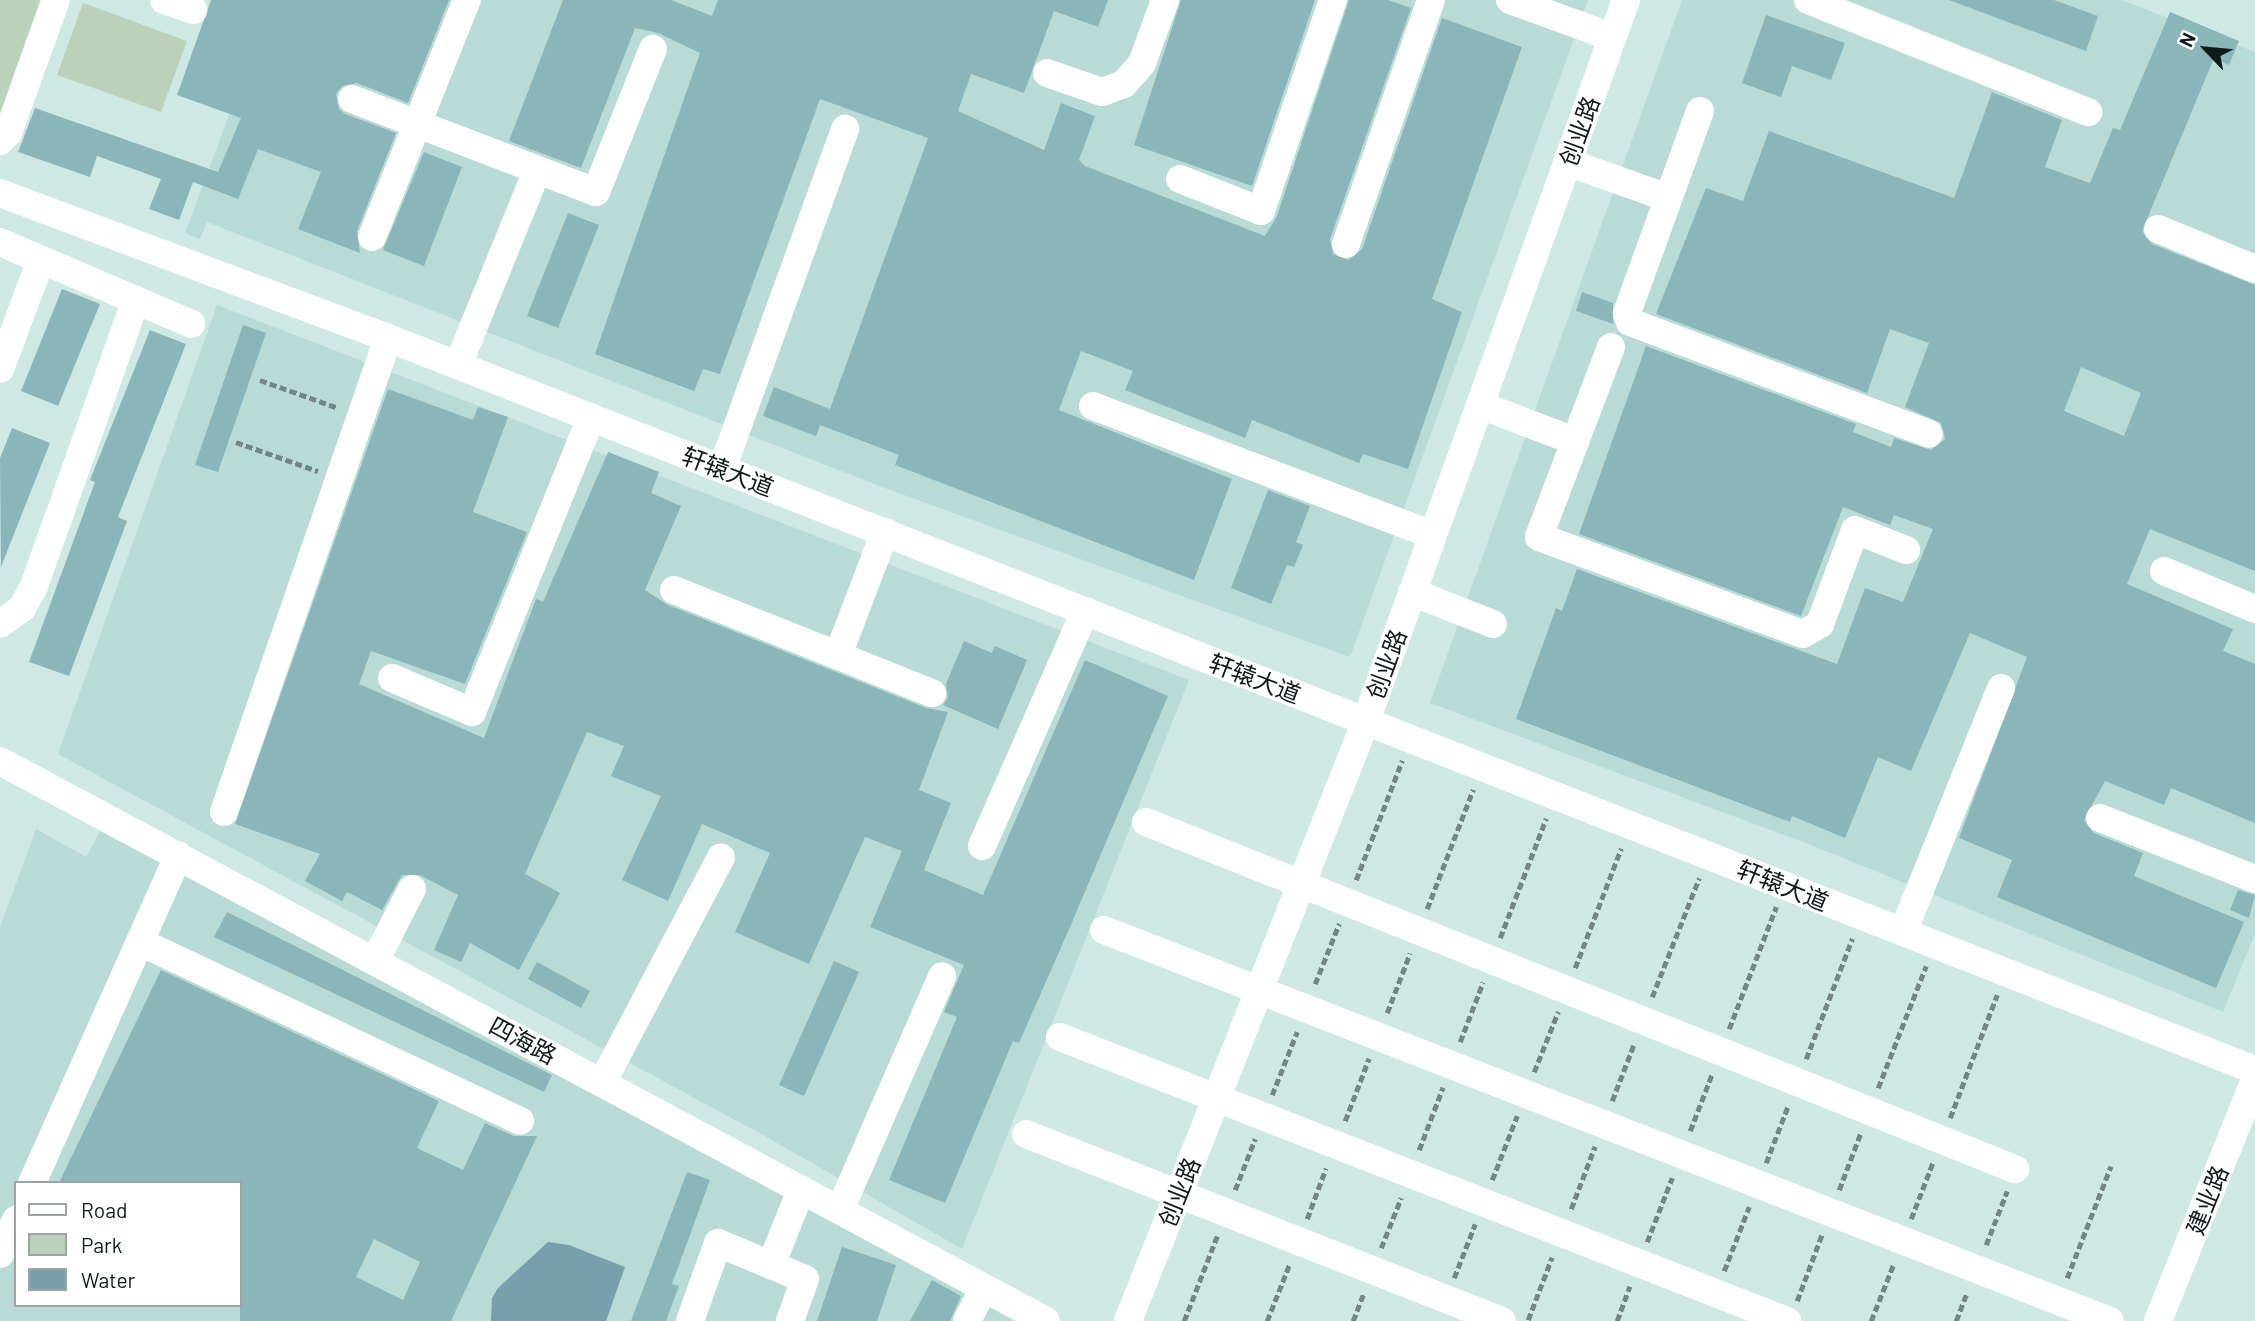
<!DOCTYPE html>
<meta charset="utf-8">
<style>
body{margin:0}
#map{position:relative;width:2255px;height:1321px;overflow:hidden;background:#cee9e4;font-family:Barlow,"Noto Sans SC",sans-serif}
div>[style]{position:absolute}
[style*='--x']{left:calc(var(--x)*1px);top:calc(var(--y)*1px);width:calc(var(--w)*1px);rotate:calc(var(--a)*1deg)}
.built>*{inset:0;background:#b8dbd5}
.green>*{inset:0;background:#bcd1b9}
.water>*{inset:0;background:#799fae}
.building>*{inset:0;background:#8ab6ba}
.path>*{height:4.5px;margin-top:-2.25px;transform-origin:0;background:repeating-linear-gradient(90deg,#748683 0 7px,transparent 0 10.5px)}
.minor>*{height:28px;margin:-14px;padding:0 14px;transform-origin:14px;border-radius:14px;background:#fff}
span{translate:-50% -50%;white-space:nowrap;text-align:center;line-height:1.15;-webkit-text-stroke:5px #fff;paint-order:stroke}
.street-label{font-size:24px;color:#101a18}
.legend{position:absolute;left:14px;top:1181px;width:228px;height:126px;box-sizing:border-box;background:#fff;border:2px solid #9fa3a3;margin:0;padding:9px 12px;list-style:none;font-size:21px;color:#101a18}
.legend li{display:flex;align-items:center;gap:14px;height:35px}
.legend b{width:35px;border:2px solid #9fa3a3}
.north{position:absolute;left:2171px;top:14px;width:70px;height:70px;-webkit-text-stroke:5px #fff;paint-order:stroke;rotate:296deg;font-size:19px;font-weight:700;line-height:28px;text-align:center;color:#101a18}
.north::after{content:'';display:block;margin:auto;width:24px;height:32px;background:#101a18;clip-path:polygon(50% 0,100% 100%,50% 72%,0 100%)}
</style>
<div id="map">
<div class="built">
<i style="clip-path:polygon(272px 0,1588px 0,1350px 657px,882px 487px,207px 222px,200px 239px,185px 233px)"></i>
<i style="clip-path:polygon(1682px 0,2122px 0,2255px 52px,2255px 934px,2223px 1012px,1811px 845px,1430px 703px)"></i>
<i style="clip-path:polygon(217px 305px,1189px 680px,962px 1249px,763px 1135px,58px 754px)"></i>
<i style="clip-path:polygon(evenodd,36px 829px,86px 857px,100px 831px,695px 1145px,1014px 1321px,0 1321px,0 927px,36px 829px,16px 1183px,240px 1183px,240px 1305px,16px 1305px,16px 1183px)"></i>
</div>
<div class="green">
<i style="clip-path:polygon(0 0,40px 0,0 114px)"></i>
<i style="clip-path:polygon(83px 3px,187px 41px,161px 112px,57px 75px)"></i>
</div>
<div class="water">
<i style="clip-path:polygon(548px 1242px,569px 1245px,625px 1267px,606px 1321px,491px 1321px,492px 1298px,498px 1288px)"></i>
</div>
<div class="building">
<i style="clip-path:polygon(211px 0,449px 0,408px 103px,357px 83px,342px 86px,336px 94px,339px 109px,345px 114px,396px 133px,357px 231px,360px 253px,298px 229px,321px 172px,258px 149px,238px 199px,193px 182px,179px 220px,149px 209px,161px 179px,97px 156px,90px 177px,18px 152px,35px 108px,218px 172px,241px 118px,177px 95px)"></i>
<i style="clip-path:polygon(563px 0,671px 0,712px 16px,718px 0,1108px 0,1098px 27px,1054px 11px,1024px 93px,971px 74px,958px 111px,1044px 150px,1061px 103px,1095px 116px,1079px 160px,1085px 166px,1265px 236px,1277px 216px,1349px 0,1388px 0,1411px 8px,1330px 239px,1333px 254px,1348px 260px,1362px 249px,1442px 18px,1522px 47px,1432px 299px,1462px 312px,1408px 469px,1363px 454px,1359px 463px,1252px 420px,1245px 438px,1125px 390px,1133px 371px,1081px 351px,1059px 410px,1232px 479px,1194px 580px,895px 465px,899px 455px,820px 425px,816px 436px,763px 416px,774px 387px,830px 409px,928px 138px,820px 99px,720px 374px,703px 369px,694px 391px,595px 354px,700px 53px,658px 33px,635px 28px,581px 168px,509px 141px)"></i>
<i style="clip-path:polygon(1181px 0,1315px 0,1252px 186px,1134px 145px)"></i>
<i style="clip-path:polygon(1949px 0,2054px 0,2098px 16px,2086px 51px)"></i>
<i style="clip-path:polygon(evenodd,2170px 12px,2239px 41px,2229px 65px,2214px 58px,2142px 231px,2152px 244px,2255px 285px,2255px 571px,2150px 529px,2127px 584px,2233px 629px,2223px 651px,2255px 664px,2255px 823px,2171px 788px,2164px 805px,2105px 781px,2084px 820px,2094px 833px,2143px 853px,2134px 876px,2244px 922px,2216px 988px,1997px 897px,2012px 860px,1959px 838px,2027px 657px,1970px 633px,1911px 771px,1878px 757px,1845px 838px,1792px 816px,1790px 822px,1516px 719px,1556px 608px,1562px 611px,1577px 569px,1837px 664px,1865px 588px,1903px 602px,1933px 529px,1894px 515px,1890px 525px,1843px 507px,1801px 616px,1579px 534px,1646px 346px,1856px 424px,1853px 432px,1891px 447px,1894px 438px,1931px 450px,1945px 439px,1941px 423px,1905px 407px,1929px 343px,1890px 329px,1867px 393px,1656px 314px,1706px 188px,1743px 201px,1769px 131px,1954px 198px,1992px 92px,2062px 120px,2045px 167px,2090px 183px,2113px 128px,2120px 130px,2170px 12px,2081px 367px,2141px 393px,2124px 436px,2064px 411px,2081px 367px)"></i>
<i style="clip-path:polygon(1766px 15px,1845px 43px,1831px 80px,1792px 66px,1781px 97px,1742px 83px)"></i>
<i style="clip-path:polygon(424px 152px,462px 167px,424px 266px,383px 250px)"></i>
<i style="clip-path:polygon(568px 213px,599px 225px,558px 328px,527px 316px)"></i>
<i style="clip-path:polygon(62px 289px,100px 304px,58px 406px,21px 391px)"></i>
<i style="clip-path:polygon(1582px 292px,1613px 303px,1613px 324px,1576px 311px)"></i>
<i style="clip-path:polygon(243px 325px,266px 333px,218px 472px,195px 465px)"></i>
<i style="clip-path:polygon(150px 330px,186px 344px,118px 517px,127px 521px,69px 676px,29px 662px,95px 482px,90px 480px)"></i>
<i style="clip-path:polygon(388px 389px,473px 420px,478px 407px,508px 417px,473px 512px,527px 532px,465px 684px,371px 651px,359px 684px,484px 738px,536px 599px,543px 602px,608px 452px,659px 472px,651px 493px,681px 506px,645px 590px,668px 605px,926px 708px,948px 712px,919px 790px,951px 803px,924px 870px,983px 895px,1085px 660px,1168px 696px,1070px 927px,1019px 1043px,1013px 1041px,945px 1203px,889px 1180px,957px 1017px,944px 1012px,964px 965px,870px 927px,902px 851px,865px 837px,809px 964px,735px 932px,770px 853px,702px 824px,668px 901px,622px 880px,661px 796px,611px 776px,624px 746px,587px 732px,525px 874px,560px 893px,519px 970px,470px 943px,461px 962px,434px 950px,458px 895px,420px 875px,402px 875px,382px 910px,347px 892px,342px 901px,305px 881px,320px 854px,235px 824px)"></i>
<i style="clip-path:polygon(12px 428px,50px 443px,1px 567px,0 458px)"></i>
<i style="clip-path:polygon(1268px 490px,1310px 506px,1296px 542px,1303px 545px,1294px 567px,1287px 565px,1271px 604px,1231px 588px)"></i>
<i style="clip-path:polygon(964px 641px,992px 653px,995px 646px,1027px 660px,998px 729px,943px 705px,948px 698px,946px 684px)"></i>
<i style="clip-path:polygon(2238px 890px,2255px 895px,2249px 918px,2230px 910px)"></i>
<i style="clip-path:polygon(227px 912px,552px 1075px,544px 1092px,214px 937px)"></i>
<i style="clip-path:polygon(834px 961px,859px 972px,804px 1096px,779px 1085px)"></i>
<i style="clip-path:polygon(537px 962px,590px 991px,581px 1008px,528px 979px)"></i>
<i style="clip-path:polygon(evenodd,161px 970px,439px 1101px,417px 1148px,463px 1170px,485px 1123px,514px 1136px,537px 1136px,451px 1321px,240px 1321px,240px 1183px,59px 1183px,161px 970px,374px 1239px,420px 1262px,403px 1300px,356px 1277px,374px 1239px)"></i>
<i style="clip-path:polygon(687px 1172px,710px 1180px,672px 1284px,679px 1286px,666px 1321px,631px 1321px)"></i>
<i style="clip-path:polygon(842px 1247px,896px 1265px,877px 1321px,817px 1321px)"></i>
<i style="clip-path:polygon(932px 1280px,961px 1296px,950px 1321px,910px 1321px)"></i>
</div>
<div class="path">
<i style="--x:260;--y:380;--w:83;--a:19.7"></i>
<i style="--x:236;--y:442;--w:87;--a:19.5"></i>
<i style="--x:1356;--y:880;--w:128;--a:-68.9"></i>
<i style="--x:1427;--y:909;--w:128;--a:-68.9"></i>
<i style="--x:1500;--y:938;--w:128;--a:-68.9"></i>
<i style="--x:1575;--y:968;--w:128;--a:-68.9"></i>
<i style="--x:1315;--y:984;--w:65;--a:-68.2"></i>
<i style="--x:1652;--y:997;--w:128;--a:-68.4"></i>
<i style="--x:1387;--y:1013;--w:64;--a:-69"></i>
<i style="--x:1729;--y:1029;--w:131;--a:-68.9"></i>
<i style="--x:1460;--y:1042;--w:64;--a:-69"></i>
<i style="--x:1806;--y:1059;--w:129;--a:-69"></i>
<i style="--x:1534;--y:1072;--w:65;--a:-68.2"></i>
<i style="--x:1878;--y:1088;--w:131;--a:-68.5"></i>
<i style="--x:1272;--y:1095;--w:68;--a:-68.4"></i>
<i style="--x:1612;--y:1101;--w:61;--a:-68.9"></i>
<i style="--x:1950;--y:1118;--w:132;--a:-69.1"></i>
<i style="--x:1345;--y:1121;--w:67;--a:-69.1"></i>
<i style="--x:1690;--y:1131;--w:61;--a:-68.9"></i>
<i style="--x:1419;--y:1150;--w:67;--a:-69.1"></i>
<i style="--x:1766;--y:1163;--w:61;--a:-68.9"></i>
<i style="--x:1492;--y:1180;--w:69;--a:-68.7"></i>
<i style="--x:1235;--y:1190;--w:55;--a:-68.6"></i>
<i style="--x:1839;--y:1190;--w:62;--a:-69.2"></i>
<i style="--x:1571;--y:1209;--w:67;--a:-69.1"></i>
<i style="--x:1307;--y:1219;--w:54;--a:-69.6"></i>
<i style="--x:1911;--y:1219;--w:61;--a:-68.9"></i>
<i style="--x:1647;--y:1242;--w:69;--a:-68.7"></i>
<i style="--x:1986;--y:1245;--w:58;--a:-68.7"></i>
<i style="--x:1381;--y:1248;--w:54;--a:-68.2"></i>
<i style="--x:1724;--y:1271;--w:69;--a:-68.7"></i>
<i style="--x:1454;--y:1278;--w:58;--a:-68.7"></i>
<i style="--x:2067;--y:1278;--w:120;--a:-68.6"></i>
<i style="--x:1797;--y:1301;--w:72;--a:-69.5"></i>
<i style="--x:1528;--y:1320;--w:67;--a:-69.1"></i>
<i style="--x:1184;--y:1321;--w:93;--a:-68.7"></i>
<i style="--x:1267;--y:1321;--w:62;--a:-68.4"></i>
<i style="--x:1353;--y:1321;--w:31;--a:-69"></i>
<i style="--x:1617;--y:1321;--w:37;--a:-70"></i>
<i style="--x:1871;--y:1321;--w:62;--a:-68.4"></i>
<i style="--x:1956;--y:1321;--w:31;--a:-69"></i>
</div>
<div class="minor">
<i style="--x:164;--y:0;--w:31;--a:19"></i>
<i style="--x:1510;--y:0;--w:109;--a:19.9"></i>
<i style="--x:1808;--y:0;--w:302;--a:21.8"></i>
<i style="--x:1047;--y:73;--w:58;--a:19.1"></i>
<i style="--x:1102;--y:92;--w:23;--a:-20"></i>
<i style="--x:1124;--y:84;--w:28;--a:-49"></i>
<i style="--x:1142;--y:63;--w:67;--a:-69.9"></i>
<i style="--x:352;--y:99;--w:261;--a:20.9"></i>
<i style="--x:596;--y:192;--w:154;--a:-68.3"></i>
<i style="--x:1700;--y:111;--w:215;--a:109.9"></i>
<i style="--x:1627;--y:313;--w:9;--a:72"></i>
<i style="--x:1630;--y:322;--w:319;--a:20.5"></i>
<i style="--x:0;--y:141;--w:11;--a:-45"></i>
<i style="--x:8;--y:133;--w:141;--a:-70.2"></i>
<i style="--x:1567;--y:162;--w:107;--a:19.6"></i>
<i style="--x:1180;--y:179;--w:87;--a:21.6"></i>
<i style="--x:1261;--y:211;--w:223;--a:-71.2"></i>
<i style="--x:0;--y:193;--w:414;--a:20.5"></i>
<i style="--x:388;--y:338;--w:2005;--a:21.41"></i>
<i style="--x:2158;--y:229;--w:105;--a:22.4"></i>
<i style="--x:372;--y:237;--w:255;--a:-68.2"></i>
<i style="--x:0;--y:242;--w:208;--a:23.2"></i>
<i style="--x:1346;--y:244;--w:258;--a:-70.8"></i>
<i style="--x:1611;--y:347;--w:203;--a:110.8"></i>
<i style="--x:1539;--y:537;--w:281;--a:20.2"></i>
<i style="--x:1803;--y:634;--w:20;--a:-30"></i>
<i style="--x:1820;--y:624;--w:100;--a:-69.6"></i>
<i style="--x:1855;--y:530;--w:55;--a:21.4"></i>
<i style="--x:458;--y:365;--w:210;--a:-67.9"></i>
<i style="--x:0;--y:369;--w:116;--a:-69.4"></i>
<i style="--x:1480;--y:405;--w:102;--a:20.8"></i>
<i style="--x:1093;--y:406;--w:363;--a:20.8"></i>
<i style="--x:722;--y:469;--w:362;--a:-70.1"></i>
<i style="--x:2164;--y:571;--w:99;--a:22.7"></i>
<i style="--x:674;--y:590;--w:278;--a:21.8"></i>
<i style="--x:1412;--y:592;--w:87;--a:21.6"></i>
<i style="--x:0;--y:624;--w:27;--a:-36"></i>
<i style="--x:22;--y:608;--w:25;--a:-61"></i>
<i style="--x:34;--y:586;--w:304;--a:-70.4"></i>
<i style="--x:838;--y:655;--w:132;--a:-69.1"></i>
<i style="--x:392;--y:678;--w:87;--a:23"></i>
<i style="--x:472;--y:712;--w:318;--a:-68"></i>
<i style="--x:0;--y:761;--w:1186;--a:28.16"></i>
<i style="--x:224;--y:812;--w:502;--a:-70.91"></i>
<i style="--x:2100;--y:818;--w:167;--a:21.5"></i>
<i style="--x:1146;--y:822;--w:936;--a:21.77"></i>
<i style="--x:982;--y:846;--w:257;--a:-66.3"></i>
<i style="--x:1104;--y:930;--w:1079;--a:21.24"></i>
<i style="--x:1903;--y:932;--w:263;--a:-68.1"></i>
<i style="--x:140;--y:942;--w:420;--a:25.2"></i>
<i style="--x:375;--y:961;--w:81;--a:-62.8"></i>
<i style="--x:1060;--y:1037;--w:781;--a:21.34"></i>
<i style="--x:602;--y:1083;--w:255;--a:-62.2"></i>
<i style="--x:1026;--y:1134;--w:511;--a:21.45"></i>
<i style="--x:32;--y:1183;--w:359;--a:-65.9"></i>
<i style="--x:840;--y:1210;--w:255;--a:-66.4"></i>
<i style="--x:0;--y:1254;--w:38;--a:-65"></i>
<i style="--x:771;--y:1265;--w:81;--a:-68.2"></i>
<i style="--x:690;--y:1321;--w:83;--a:-70.3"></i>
<i style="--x:718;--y:1243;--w:94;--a:22.5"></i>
<i style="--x:805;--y:1279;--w:45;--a:109.7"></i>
<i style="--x:967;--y:1321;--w:37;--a:-63"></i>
<i style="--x:1128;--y:1321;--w:645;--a:-68.36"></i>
<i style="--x:1366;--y:721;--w:766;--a:-70.17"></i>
<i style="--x:2158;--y:1321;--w:260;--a:-68.1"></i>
</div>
<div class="street-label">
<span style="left:1579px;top:131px;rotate:-70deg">创业路</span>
<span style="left:728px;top:471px;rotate:21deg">轩辕大道</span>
<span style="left:1386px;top:664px;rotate:-70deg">创业路</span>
<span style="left:1255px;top:678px;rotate:21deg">轩辕大道</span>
<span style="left:1783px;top:885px;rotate:22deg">轩辕大道</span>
<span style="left:523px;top:1040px;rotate:28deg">四海路</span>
<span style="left:1179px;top:1192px;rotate:-68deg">创业路</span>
<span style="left:2207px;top:1200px;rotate:-68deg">建业路</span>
</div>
<ul class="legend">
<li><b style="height:9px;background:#fff"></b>Road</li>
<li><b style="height:19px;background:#bcd1b9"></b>Park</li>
<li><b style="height:19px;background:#799fae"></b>Water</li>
</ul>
<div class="north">N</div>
</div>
